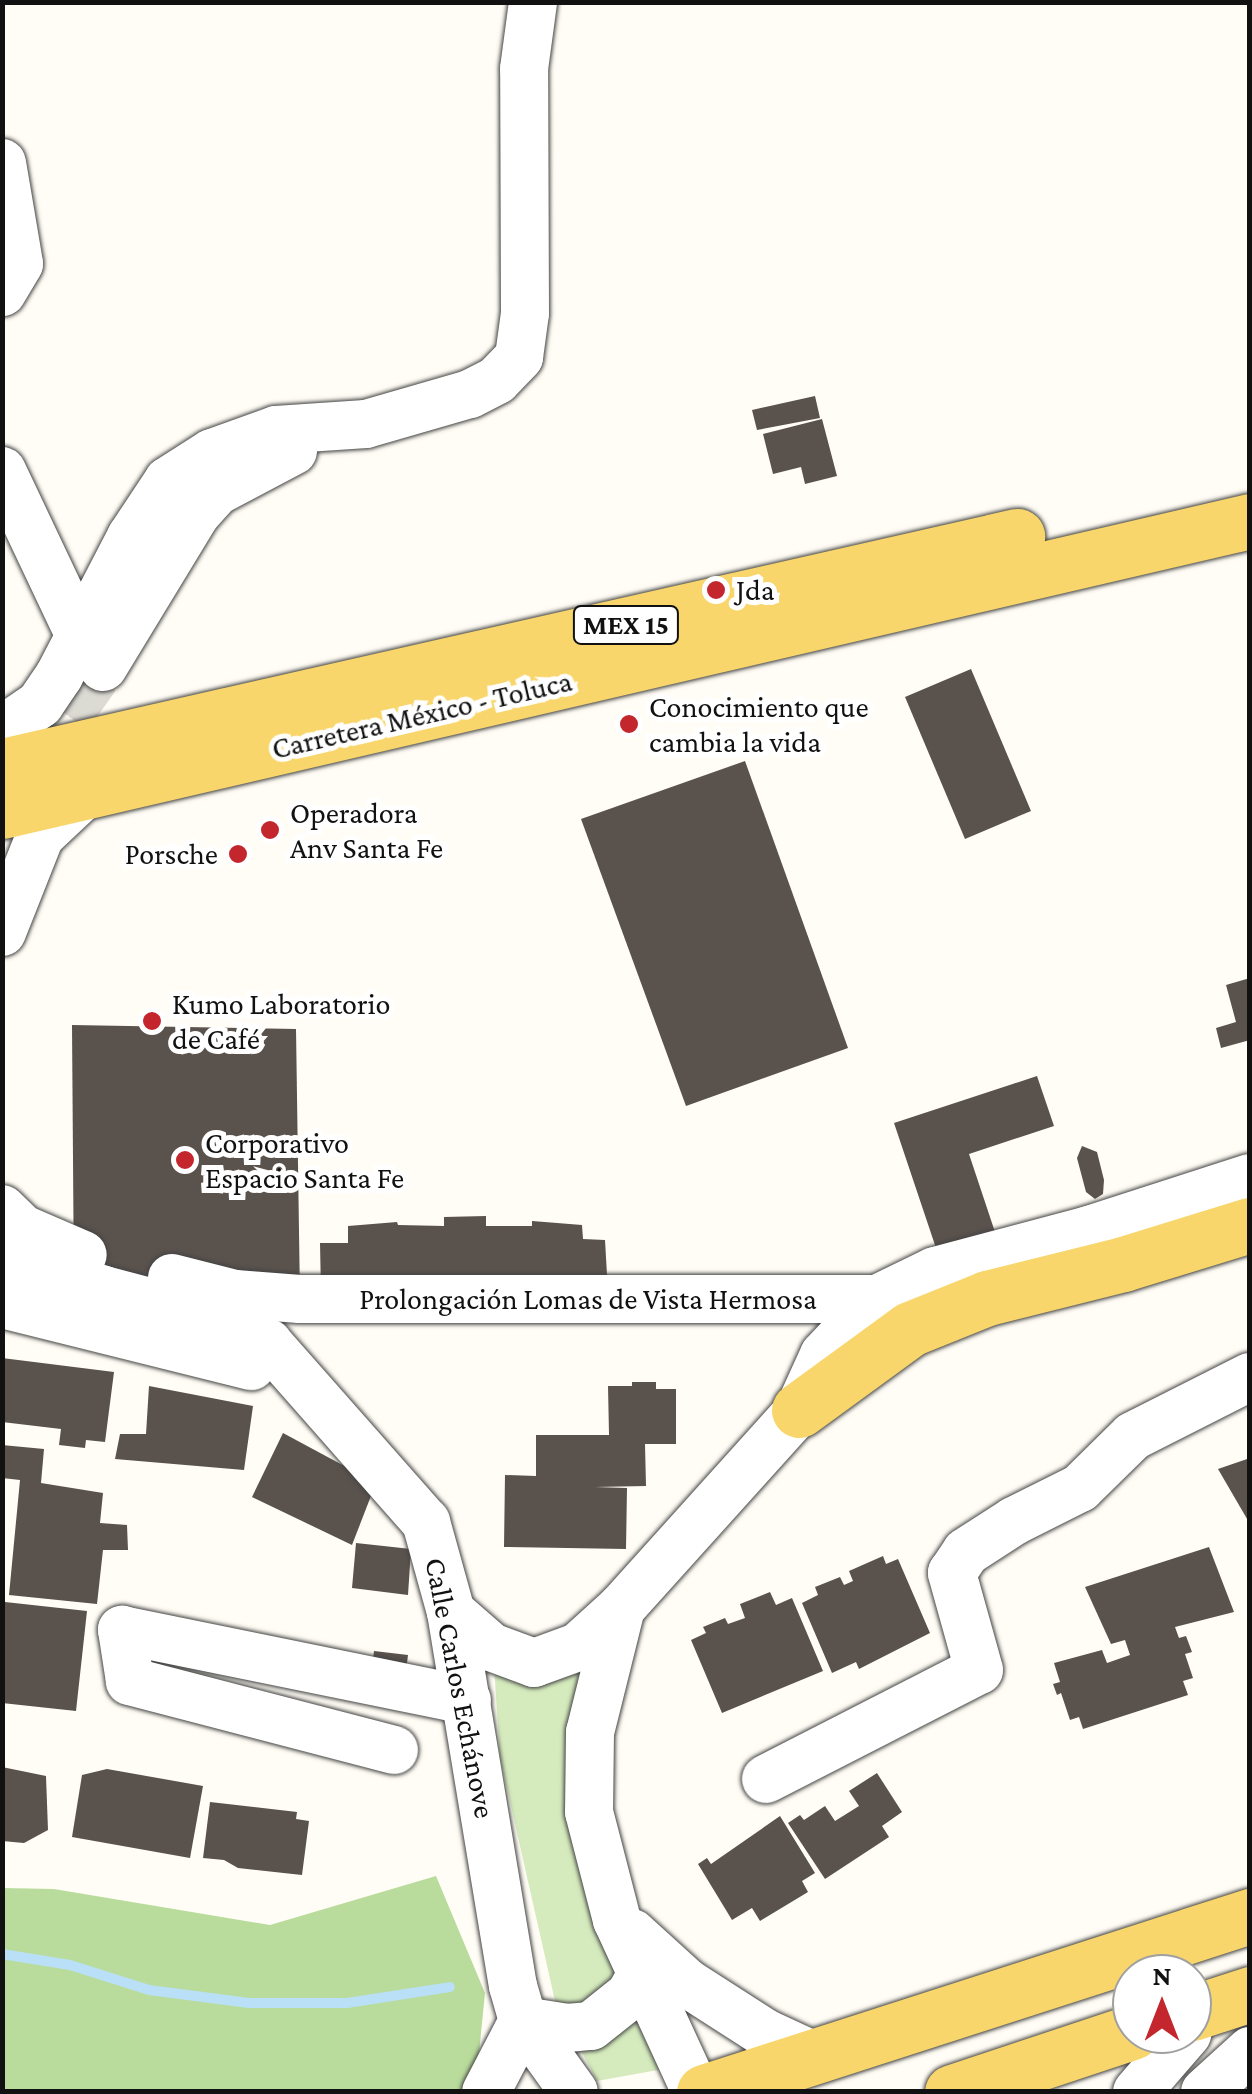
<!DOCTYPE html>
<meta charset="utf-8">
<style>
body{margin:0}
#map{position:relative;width:1252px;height:2094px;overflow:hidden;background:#fffdf5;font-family:"Crimson Pro",serif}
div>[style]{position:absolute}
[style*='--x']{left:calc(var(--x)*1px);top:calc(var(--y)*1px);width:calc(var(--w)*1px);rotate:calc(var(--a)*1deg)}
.green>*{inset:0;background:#d5ebbd}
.forest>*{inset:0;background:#b9dc9c}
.stream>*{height:10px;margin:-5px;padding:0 5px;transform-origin:5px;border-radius:5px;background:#b9e0f7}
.building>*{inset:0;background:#5a524d}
.minor-tunnel>*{height:48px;margin-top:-24px;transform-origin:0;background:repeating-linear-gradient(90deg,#dbdad3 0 48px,transparent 0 72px)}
.roads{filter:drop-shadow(0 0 2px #444) drop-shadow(0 0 2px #444)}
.minor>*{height:48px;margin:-24px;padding:0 24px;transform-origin:24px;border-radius:24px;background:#fff}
.major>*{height:55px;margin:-27.5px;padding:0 27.5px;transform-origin:27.5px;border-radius:27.5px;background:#f9d66b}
.dots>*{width:28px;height:28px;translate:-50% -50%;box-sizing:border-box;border:5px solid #fff;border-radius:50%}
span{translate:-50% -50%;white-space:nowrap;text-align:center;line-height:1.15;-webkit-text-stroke:10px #fff;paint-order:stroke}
.shield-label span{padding:2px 8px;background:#fff;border:2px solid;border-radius:8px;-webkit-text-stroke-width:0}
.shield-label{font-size:28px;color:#111;font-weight:700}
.poi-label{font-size:30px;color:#111}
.left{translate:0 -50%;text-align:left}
.right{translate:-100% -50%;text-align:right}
.street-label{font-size:30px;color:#111}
.frame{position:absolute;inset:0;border:5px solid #111;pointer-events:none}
.north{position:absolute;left:1112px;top:1954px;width:100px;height:100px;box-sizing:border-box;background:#fff;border:2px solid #a0a0a0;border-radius:50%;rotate:0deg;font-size:28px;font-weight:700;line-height:40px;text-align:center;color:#111}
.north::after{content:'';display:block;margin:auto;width:35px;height:45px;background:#c4262e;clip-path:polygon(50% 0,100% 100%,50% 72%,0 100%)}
</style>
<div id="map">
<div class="green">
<i style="clip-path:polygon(494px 1666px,582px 1672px,669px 2068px,597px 2081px,555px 2001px,500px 1757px)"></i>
</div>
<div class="forest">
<i style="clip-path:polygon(436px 1876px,485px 1993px,478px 2063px,463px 2091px,3px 2092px,3px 1888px,54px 1889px,270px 1925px)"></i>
</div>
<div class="stream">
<i style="--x:2;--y:1954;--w:69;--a:9.2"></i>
<i style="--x:70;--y:1965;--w:83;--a:17.6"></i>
<i style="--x:149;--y:1990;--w:101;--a:7.4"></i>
<i style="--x:249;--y:2003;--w:98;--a:0"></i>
<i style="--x:347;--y:2003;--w:104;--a:-8.8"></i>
</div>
<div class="building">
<i style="clip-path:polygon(815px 396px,820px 418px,757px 430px,752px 410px)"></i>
<i style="clip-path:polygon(822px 419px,837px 476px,805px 484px,801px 467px,773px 474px,763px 434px)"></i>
<i style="clip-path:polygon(971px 669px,1031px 811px,965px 839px,905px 697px)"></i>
<i style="clip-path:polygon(745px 761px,848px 1048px,686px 1106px,581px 819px)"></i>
<i style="clip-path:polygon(1250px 978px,1250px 1040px,1221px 1048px,1216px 1028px,1236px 1022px,1226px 985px)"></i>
<i style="clip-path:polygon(72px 1025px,296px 1029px,300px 1299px,74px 1291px)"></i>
<i style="clip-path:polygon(1037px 1076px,1054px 1126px,969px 1154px,998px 1241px,940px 1260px,894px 1123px)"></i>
<i style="clip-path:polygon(1082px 1146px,1097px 1152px,1104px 1180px,1103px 1194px,1095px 1199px,1086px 1192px,1077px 1158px)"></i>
<i style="clip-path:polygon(486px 1216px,486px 1226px,532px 1226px,532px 1221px,582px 1225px,583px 1239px,605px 1240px,608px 1292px,321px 1292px,320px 1243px,348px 1243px,348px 1226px,397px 1222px,398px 1225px,444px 1226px,444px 1217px)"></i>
<i style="clip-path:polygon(2px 1358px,114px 1372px,105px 1442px,86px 1440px,85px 1448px,59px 1445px,61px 1429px,2px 1422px)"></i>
<i style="clip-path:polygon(632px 1382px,656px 1382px,656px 1389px,676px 1389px,676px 1444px,645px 1444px,646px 1486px,595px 1487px,627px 1488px,626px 1549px,504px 1547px,505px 1475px,536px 1476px,536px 1435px,609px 1435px,608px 1386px,632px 1386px)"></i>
<i style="clip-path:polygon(149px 1386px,253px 1406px,244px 1470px,115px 1459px,120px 1434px,146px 1434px)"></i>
<i style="clip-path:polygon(283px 1433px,376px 1483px,352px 1545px,252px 1497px)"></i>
<i style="clip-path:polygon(2px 1445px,44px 1449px,41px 1483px,103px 1493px,100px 1523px,127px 1525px,128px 1550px,103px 1550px,97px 1604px,9px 1595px,20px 1480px,2px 1478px)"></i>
<i style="clip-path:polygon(1250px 1458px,1250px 1524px,1218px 1469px)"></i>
<i style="clip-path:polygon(356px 1543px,411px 1549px,408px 1595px,352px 1588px)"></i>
<i style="clip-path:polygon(1209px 1547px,1234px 1612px,1175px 1627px,1179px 1638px,1186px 1636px,1192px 1652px,1185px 1654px,1193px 1678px,1183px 1681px,1188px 1695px,1083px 1729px,1079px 1717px,1070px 1720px,1061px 1693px,1057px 1695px,1053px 1684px,1060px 1682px,1054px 1663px,1102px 1650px,1107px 1663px,1130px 1655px,1125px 1640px,1111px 1644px,1085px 1587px)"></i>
<i style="clip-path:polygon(883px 1556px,886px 1564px,898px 1559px,930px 1633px,859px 1669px,856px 1662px,832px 1673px,802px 1603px,818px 1595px,815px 1587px,840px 1577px,844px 1585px,853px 1581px,849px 1571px)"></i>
<i style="clip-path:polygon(770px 1592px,776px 1605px,792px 1598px,823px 1671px,722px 1713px,691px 1640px,706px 1633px,703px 1627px,725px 1618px,728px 1624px,745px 1618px,740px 1604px)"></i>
<i style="clip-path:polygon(5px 1602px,87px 1611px,76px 1711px,2px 1703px)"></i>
<i style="clip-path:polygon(374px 1651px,408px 1655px,403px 1695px,369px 1689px)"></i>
<i style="clip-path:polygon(2px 1767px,46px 1776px,48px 1830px,24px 1843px,2px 1841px)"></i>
<i style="clip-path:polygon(107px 1769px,203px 1786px,190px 1858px,72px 1837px,82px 1775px)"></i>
<i style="clip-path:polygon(877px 1773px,902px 1812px,882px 1826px,889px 1837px,825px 1879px,788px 1823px,800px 1815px,804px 1820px,825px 1806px,835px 1821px,859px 1806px,849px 1791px)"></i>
<i style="clip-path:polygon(210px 1802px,297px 1812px,296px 1819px,309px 1821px,302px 1875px,238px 1868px,224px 1860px,203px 1858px)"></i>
<i style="clip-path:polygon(780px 1816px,815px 1873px,802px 1881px,808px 1892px,760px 1921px,752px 1908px,732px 1920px,698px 1864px,707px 1858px,711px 1864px)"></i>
</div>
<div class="minor-tunnel">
<i style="--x:27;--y:775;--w:132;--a:-54.9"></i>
</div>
<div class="roads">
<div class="minor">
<i style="--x:2;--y:163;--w:102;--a:80.4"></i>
<i style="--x:19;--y:264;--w:33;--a:121"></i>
<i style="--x:2;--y:471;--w:180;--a:64.7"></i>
<i style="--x:103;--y:667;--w:179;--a:-58.7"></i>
<i style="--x:196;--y:514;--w:31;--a:-48"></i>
<i style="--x:217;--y:491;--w:86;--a:-27.8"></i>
<i style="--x:2;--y:730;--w:46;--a:-34.4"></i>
<i style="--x:40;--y:704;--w:34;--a:-56"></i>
<i style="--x:59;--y:676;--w:157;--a:-62.6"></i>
<i style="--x:131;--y:537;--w:67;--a:-56.5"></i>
<i style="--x:168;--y:481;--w:52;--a:-32.5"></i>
<i style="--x:212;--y:453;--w:68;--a:-19.8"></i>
<i style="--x:276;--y:430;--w:90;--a:-3.8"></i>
<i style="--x:366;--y:424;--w:108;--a:-16.1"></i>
<i style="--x:470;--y:394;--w:30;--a:-27"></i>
<i style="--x:497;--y:380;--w:32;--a:-46"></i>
<i style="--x:519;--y:357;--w:44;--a:-82.2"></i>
<i style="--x:525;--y:313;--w:244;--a:-90.2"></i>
<i style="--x:524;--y:69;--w:68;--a:-82.3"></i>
<i style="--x:2;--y:932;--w:103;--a:-68.4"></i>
<i style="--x:40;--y:836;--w:66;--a:-43.2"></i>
<i style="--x:2;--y:1209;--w:29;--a:44"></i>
<i style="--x:23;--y:1229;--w:65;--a:23.4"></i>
<i style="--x:2;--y:1256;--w:108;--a:18.4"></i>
<i style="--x:104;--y:1290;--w:94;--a:14.8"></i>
<i style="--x:195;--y:1314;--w:79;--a:21.7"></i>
<i style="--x:268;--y:1343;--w:239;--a:48.6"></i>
<i style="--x:426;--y:1522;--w:93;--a:74.5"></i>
<i style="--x:451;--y:1612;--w:379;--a:80.6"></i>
<i style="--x:513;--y:1986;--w:36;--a:74"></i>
<i style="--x:523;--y:2021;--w:87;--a:54.3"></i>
<i style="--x:172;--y:1278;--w:65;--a:14.3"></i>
<i style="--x:235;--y:1294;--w:65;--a:4.4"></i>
<i style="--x:300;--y:1299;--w:577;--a:0"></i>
<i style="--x:2;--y:1304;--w:257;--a:14"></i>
<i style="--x:621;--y:1608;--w:128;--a:104"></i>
<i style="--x:590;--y:1732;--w:80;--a:90.7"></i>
<i style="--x:589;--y:1812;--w:112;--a:75.5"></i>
<i style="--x:617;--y:1920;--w:189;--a:65.3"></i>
<i style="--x:451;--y:1612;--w:53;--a:41.2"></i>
<i style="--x:491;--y:1647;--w:46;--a:20.4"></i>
<i style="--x:534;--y:1663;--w:47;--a:-20"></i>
<i style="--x:578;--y:1647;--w:58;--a:-42.2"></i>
<i style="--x:621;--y:1608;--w:266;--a:-48"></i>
<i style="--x:799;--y:1410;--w:60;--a:-65.6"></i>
<i style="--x:824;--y:1355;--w:77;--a:-46.6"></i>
<i style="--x:877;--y:1299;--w:64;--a:-25.8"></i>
<i style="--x:935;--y:1271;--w:159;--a:-14.9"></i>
<i style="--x:1089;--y:1230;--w:169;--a:-17.9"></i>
<i style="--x:394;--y:1750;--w:273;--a:-165.4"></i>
<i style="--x:130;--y:1681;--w:52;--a:-98.9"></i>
<i style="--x:122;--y:1630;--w:352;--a:11.5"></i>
<i style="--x:766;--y:1779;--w:239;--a:-27.1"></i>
<i style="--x:979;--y:1670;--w:101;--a:-105.6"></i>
<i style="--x:952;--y:1573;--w:25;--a:-56"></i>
<i style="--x:966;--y:1552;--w:57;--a:-32.9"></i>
<i style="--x:1014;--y:1521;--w:74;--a:-26.6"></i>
<i style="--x:1080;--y:1488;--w:74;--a:-44.5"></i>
<i style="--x:1133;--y:1436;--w:131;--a:-26.8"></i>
<i style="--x:632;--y:1933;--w:74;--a:42.3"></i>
<i style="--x:687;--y:1983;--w:93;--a:32.7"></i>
<i style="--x:765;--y:2033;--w:60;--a:24.8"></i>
<i style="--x:486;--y:2092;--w:80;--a:-62.5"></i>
<i style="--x:523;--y:2021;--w:45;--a:9"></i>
<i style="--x:567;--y:2028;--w:24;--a:-5"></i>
<i style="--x:591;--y:2026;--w:50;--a:-38.5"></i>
<i style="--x:630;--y:1995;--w:25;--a:-61"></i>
<i style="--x:1137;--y:2092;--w:77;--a:-49.2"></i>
<i style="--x:1205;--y:2092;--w:61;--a:-42.3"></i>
</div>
<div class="major">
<i style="--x:2;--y:766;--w:1041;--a:-12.77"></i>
<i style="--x:2;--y:811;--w:1281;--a:-13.08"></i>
<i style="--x:799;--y:1410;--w:137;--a:-36.1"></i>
<i style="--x:910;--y:1329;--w:83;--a:-21.9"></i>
<i style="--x:987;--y:1298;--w:140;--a:-14"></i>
<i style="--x:1123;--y:1264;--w:133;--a:-17.1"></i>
<i style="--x:1192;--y:2013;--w:61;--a:-18.1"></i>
<i style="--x:704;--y:2092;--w:574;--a:-17.87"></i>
<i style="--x:952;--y:2092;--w:190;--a:-18.4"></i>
</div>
</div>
<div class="dots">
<i style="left:716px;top:590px;background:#c4262e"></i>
<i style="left:629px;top:724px;background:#c4262e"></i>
<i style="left:270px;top:830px;background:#c4262e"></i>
<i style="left:238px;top:854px;background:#c4262e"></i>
<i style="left:152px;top:1021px;background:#c4262e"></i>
<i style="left:185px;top:1160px;background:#c4262e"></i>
</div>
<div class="shield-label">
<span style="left:626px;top:625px">MEX 15</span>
</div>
<div class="poi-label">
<span class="left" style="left:736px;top:590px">Jda</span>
<span class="left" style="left:649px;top:724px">Conocimiento que<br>cambia la vida</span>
<span class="left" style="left:290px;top:830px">Operadora<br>Anv Santa Fe</span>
<span class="right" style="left:218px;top:854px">Porsche</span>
<span class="left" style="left:172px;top:1021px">Kumo Laboratorio<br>de Café</span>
<span class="left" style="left:205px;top:1160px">Corporativo<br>Espacio Santa Fe</span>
</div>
<div class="street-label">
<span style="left:422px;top:715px;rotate:-13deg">Carretera México - Toluca</span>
<span style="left:588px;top:1299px">Prolongación Lomas de Vista Hermosa</span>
<span style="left:460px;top:1688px;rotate:79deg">Calle Carlos Echánove</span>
</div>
<div class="frame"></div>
<div class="north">N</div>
</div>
